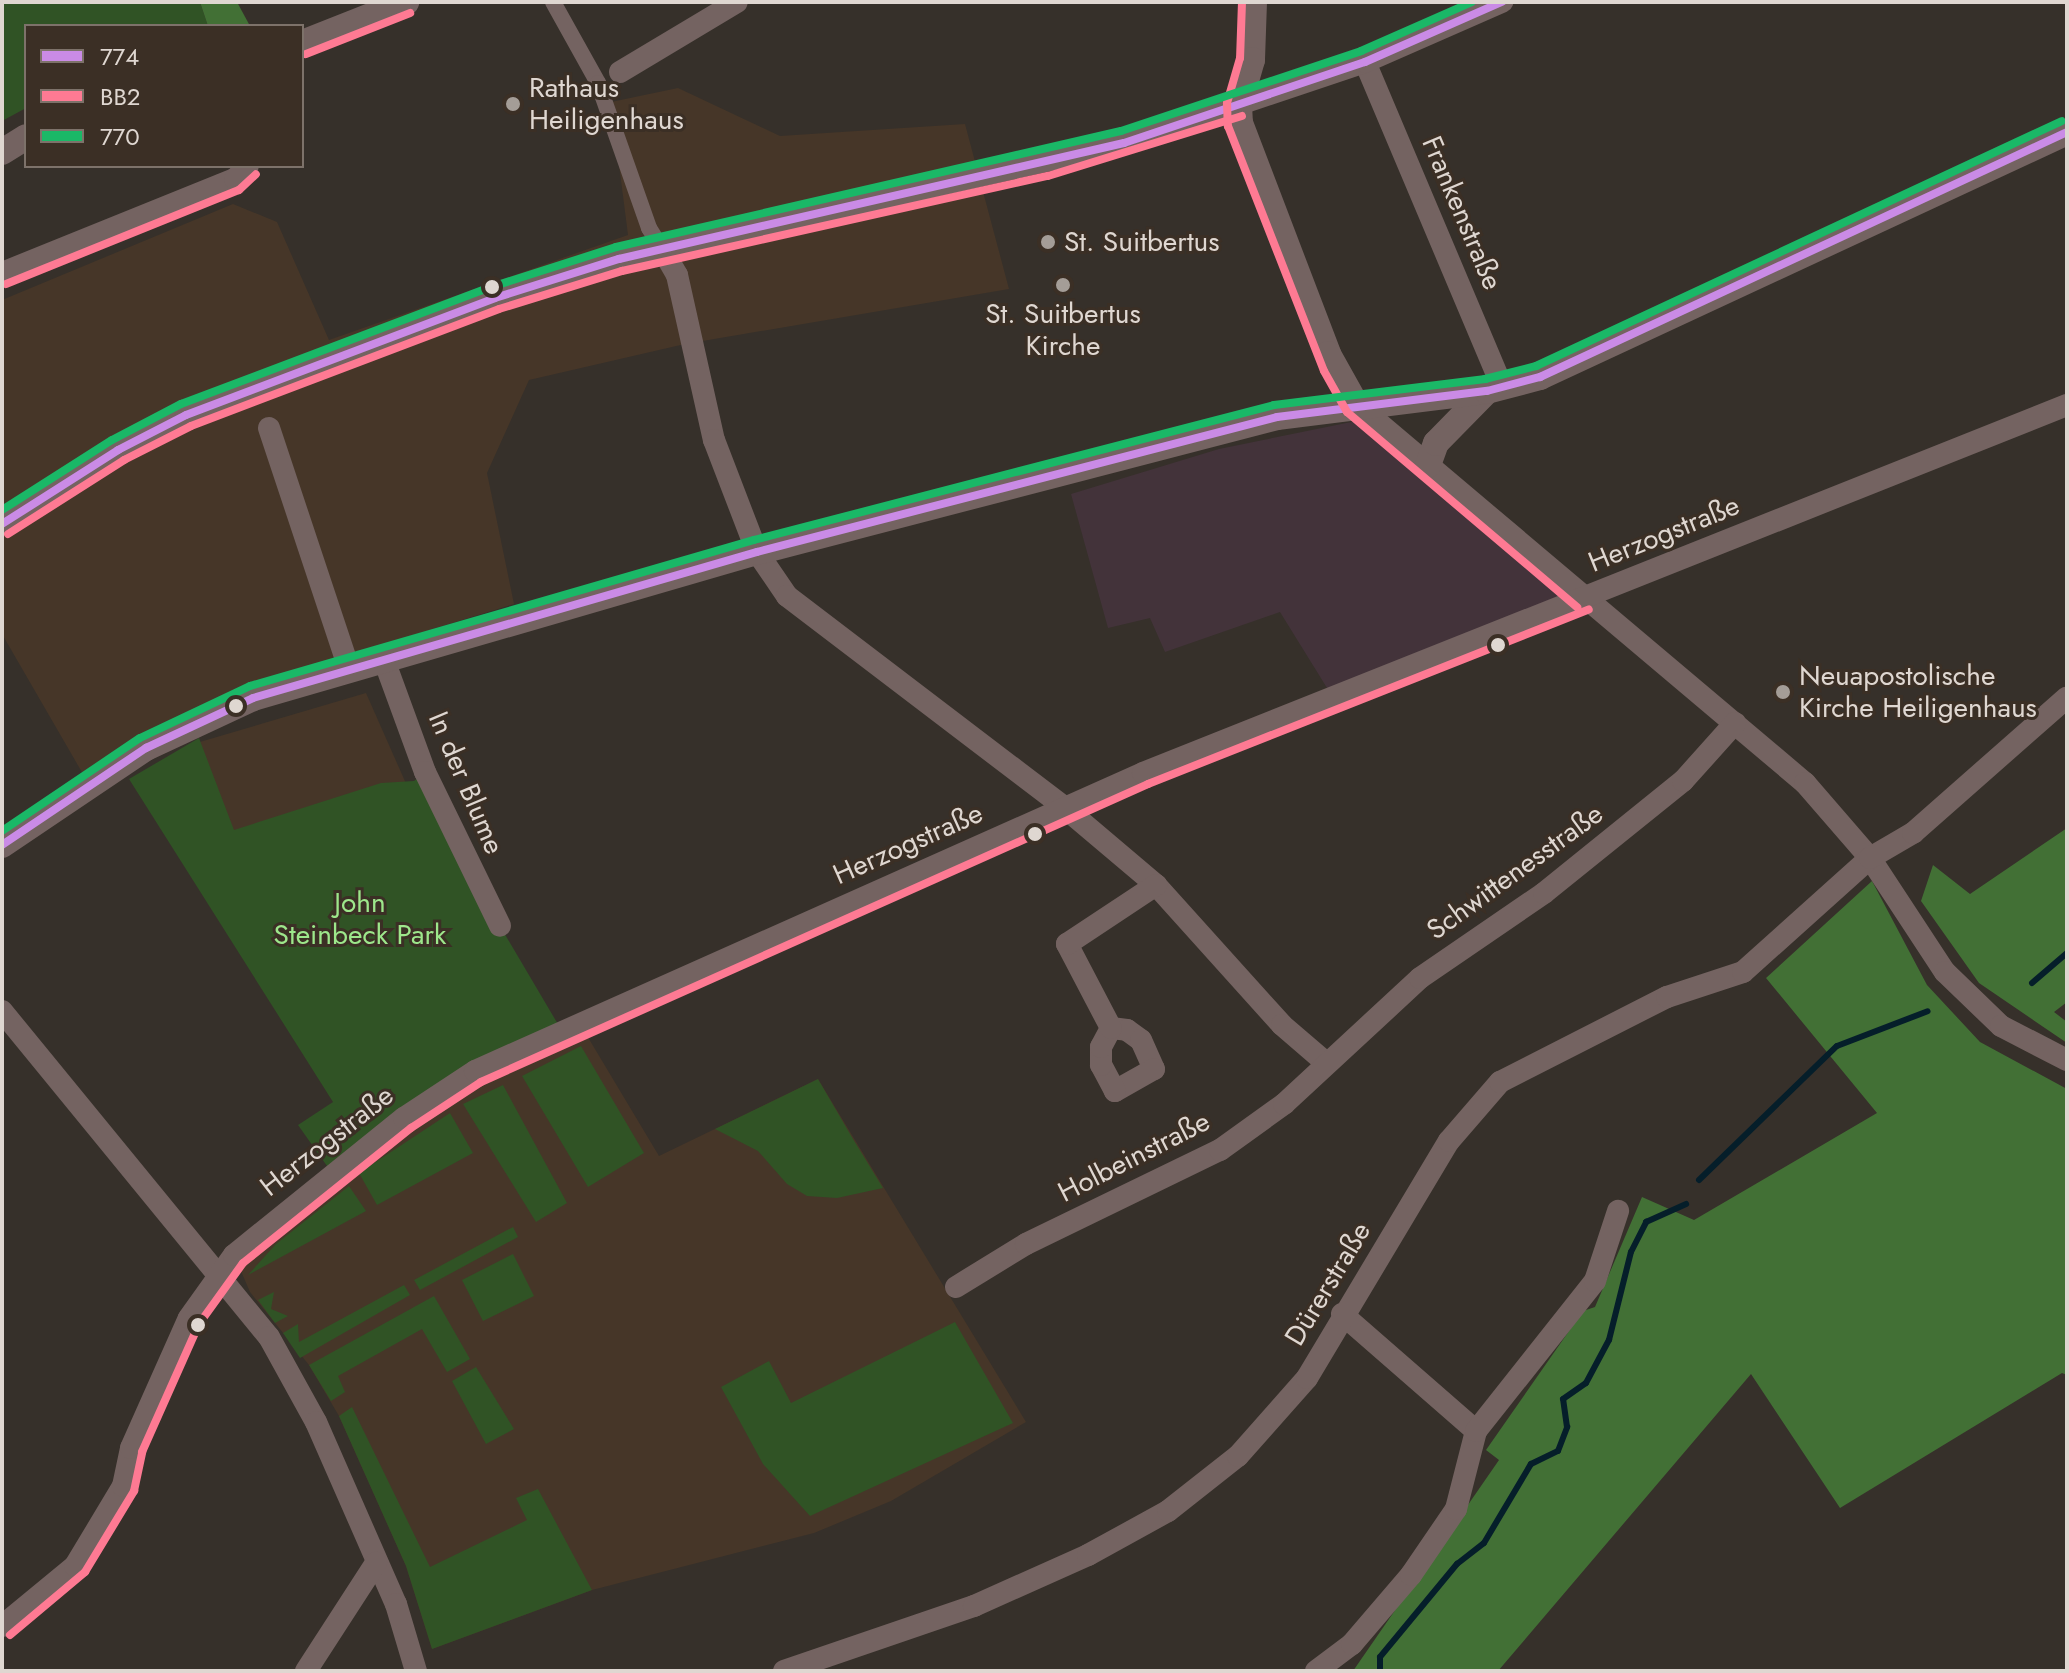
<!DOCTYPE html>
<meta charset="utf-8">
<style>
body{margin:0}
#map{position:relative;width:2069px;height:1673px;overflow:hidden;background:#36302a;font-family:Jost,sans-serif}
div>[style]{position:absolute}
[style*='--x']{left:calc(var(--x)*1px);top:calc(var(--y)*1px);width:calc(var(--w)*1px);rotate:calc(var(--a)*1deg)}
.built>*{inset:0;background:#463628}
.industrial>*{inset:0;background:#43333a}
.green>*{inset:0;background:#305325}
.forest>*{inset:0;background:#427035}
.stream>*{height:6px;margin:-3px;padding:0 3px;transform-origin:3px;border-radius:3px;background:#051e2a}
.pedestrian>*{height:16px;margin:-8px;padding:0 8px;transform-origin:8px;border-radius:8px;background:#746361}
.minor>*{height:22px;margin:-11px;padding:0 11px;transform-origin:11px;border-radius:11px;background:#746361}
.tertiary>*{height:26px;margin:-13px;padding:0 13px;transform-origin:13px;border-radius:13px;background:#746361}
.bus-1>*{height:8px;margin:-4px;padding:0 4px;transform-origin:4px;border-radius:4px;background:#ca8be6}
.bus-2>*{height:8px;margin:-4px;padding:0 4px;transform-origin:4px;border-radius:4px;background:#fe7a93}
.bus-3>*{height:8px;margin:-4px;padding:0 4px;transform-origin:4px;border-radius:4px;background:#1ab867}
.dots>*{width:22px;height:22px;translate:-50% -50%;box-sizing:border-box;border:4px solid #3b2f25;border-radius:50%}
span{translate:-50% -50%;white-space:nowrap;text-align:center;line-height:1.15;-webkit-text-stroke:6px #3b2f25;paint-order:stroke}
.poi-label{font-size:28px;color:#dfd7d1}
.left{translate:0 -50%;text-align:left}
.street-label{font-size:28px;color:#dfd7d1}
.park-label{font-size:28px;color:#9de78b}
.frame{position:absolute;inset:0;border:4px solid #dfd7d1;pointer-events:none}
.legend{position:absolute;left:24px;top:24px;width:280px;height:144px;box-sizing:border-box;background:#3b2f25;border:2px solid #7d726a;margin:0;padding:10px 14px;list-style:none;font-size:24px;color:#dfd7d1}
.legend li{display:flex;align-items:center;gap:16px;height:40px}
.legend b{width:40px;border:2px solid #7d726a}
</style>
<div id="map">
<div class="built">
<i style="clip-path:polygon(678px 88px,780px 136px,965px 124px,1009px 289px,685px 344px,529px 380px,487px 473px,514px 604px,229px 692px,83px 774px,2px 634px,2px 300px,233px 204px,277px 222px,329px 340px,628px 235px,611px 102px)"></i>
<i style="clip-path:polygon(366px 693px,408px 788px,228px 837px,193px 744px)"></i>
<i style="clip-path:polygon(562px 1031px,586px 1034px,659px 1156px,818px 1079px,1026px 1422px,891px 1501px,814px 1533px,592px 1590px,432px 1649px,406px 1566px,339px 1416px,309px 1365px,250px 1292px,234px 1255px,404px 1118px)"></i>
</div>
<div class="industrial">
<i style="clip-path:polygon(1371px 418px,1585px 598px,1332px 696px,1280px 612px,1165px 652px,1150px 618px,1108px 628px,1071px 494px,1219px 449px)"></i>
</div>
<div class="green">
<i style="clip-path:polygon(2px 2px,200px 2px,208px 26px,26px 26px,26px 108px,2px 121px)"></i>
<i style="clip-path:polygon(199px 738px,234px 830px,381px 783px,414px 781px,425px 772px,500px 926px,562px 1031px,475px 1071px,332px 1173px,298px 1125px,333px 1102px,129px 779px)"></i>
<i style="clip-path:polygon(581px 1046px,644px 1153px,588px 1187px,522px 1076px)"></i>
<i style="clip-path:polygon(818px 1079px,853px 1139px,883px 1188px,837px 1198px,807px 1196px,787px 1184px,758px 1151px,715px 1129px)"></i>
<i style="clip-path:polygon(503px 1085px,567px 1203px,536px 1222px,463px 1104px)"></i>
<i style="clip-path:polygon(450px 1113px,473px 1153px,377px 1205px,359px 1173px)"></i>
<i style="clip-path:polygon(349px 1186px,366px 1211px,248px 1275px,276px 1244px)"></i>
<i style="clip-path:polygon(513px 1227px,518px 1237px,420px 1290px,414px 1280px)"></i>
<i style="clip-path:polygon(513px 1254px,534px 1296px,483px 1321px,462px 1280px)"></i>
<i style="clip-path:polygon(404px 1285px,410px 1295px,300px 1358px,283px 1333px,298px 1324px,299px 1342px)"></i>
<i style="clip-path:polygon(274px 1292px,271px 1309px,288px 1316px,275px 1323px,258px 1300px)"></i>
<i style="clip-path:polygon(434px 1296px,470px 1359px,447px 1372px,422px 1329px,338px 1376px,345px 1392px,331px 1401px,309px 1365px)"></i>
<i style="clip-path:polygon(955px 1322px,1013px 1423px,810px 1516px,763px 1464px,721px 1387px,769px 1361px,791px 1403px)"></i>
<i style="clip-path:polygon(476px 1367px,514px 1429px,486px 1444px,452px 1381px)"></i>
<i style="clip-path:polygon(352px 1407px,430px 1567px,527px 1520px,516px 1498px,538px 1489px,592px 1590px,432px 1649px,406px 1566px,339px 1416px)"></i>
</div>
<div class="forest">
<i style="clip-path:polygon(200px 2px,237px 2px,250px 26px,208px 26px)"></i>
<i style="clip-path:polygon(2067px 828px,2067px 1002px,2054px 1012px,2067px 1022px,2067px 1043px,1979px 983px,1921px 901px,1933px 865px,1970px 894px)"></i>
<i style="clip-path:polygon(1872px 881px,1927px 985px,1980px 1042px,2067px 1089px,2067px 1375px,2062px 1373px,1840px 1508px,1751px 1374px,1498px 1671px,1353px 1671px,1499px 1460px,1486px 1450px,1583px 1311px,1595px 1307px,1642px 1197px,1694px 1220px,1877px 1113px,1766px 978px)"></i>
</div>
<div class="stream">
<i style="--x:2032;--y:983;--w:46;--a:-40.6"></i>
<i style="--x:1699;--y:1180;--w:192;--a:-44.2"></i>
<i style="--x:1837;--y:1046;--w:97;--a:-21"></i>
<i style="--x:1380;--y:1671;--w:14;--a:-90"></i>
<i style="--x:1380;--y:1657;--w:121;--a:-50.4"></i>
<i style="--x:1457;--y:1564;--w:34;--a:-38"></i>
<i style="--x:1484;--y:1543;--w:92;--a:-59.3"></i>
<i style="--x:1531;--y:1464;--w:30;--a:-26"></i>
<i style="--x:1558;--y:1451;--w:26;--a:-69"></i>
<i style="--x:1567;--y:1427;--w:28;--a:-98"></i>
<i style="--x:1563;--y:1399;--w:28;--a:-35"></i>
<i style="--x:1586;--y:1383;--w:49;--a:-61.9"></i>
<i style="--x:1609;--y:1340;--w:91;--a:-76"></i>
<i style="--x:1631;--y:1252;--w:34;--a:-63"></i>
<i style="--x:1646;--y:1222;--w:44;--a:-24.2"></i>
</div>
<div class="pedestrian">
<i style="--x:553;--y:2;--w:93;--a:60.9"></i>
<i style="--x:598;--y:83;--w:154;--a:70.6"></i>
<i style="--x:649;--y:228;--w:25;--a:58"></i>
</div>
<div class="minor">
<i style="--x:1365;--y:62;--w:354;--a:67.1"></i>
<i style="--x:620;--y:72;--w:136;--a:-30.9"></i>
<i style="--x:662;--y:249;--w:30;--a:60"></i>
<i style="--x:677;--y:275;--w:169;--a:77.4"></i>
<i style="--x:714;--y:440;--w:120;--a:69"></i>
<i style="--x:757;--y:552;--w:53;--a:55.7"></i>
<i style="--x:787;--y:596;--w:350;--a:37.3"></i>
<i style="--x:1065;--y:808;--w:119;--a:40.2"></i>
<i style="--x:1156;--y:885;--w:188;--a:48"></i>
<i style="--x:1282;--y:1025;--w:57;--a:40.7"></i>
<i style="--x:2;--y:273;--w:251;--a:-22"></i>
<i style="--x:235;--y:179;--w:18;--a:-45"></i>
<i style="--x:1356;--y:404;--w:588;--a:40.17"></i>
<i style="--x:1805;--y:783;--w:99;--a:49.1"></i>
<i style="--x:1870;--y:858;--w:136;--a:56.7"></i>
<i style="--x:1945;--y:972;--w:78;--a:44"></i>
<i style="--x:2001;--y:1026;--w:74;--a:27.3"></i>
<i style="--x:269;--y:428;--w:256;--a:71.6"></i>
<i style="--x:2;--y:524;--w:138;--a:-32.5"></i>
<i style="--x:118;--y:450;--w:76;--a:-27.2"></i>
<i style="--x:186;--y:415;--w:330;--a:-20.7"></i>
<i style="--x:495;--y:298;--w:130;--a:-17.5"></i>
<i style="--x:619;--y:259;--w:518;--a:-12.94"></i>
<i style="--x:1124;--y:143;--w:254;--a:-18.6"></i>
<i style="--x:1365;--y:62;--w:150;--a:-23.7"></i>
<i style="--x:384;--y:660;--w:119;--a:69.9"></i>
<i style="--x:425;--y:772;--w:171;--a:64"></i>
<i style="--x:2;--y:1011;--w:421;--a:50.7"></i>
<i style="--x:269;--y:1337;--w:97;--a:61.1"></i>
<i style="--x:316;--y:1422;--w:199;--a:66.3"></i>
<i style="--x:396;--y:1604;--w:70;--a:73.4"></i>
<i style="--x:1111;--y:1028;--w:16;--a:7"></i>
<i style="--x:1127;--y:1030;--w:17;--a:36"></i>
<i style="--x:1141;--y:1040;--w:32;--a:66"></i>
<i style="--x:1154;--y:1069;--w:45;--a:150.6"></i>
<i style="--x:1115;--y:1091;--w:30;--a:-118"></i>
<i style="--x:1101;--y:1065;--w:18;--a:-90"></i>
<i style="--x:1101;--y:1047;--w:21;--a:-62"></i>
<i style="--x:1111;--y:1028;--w:95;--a:-117.6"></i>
<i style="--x:1067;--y:944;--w:107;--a:-33.5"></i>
<i style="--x:956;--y:1287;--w:82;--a:-31.6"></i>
<i style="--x:1026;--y:1244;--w:216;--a:-25.9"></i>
<i style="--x:1220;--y:1150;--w:79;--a:-35.7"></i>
<i style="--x:1284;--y:1104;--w:185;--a:-42.8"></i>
<i style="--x:1420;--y:978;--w:150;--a:-34.4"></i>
<i style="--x:1544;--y:893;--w:179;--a:-38.9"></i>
<i style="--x:1683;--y:781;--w:78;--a:-48.1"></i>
<i style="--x:1342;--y:1314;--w:178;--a:41.1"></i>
<i style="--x:2;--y:1626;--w:94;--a:-39.4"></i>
<i style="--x:75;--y:1566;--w:93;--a:-59"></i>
<i style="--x:123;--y:1486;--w:39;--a:-78"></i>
<i style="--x:131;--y:1448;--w:142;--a:-66"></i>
<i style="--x:189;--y:1318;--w:77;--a:-54.5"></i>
<i style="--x:234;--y:1255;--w:218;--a:-38.9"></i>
<i style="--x:404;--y:1118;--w:85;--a:-33.5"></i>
<i style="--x:475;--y:1071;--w:731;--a:-24.04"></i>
<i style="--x:1143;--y:773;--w:995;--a:-21.72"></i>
<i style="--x:306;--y:1671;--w:129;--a:-57.1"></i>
<i style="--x:784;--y:1671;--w:201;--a:-18.9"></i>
<i style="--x:974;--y:1606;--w:125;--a:-24.1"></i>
<i style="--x:1088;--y:1555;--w:91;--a:-28.8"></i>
<i style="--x:1168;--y:1511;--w:89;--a:-38.2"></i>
<i style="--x:1238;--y:1456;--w:104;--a:-48.5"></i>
<i style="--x:1307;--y:1378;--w:276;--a:-59.1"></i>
<i style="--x:1449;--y:1141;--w:78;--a:-49.2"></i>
<i style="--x:1500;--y:1082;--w:187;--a:-27"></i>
<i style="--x:1667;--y:997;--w:80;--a:-18.2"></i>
<i style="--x:1743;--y:972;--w:171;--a:-41.9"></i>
<i style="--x:1870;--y:858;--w:50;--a:-30.2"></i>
<i style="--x:1913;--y:833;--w:205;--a:-41.4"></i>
<i style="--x:1316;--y:1671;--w:45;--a:-36.9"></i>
<i style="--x:1352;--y:1644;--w:91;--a:-49.5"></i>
<i style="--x:1411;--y:1575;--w:80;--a:-55.7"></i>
<i style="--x:1456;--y:1509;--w:81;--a:-75.6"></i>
<i style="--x:1476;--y:1431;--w:191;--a:-51.6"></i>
<i style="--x:1595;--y:1281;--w:74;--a:-71.8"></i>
</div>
<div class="tertiary">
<i style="--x:1254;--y:2;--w:58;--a:92"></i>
<i style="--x:1252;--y:60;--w:47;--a:106.1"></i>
<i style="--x:1239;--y:105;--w:18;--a:87"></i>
<i style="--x:1240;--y:123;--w:247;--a:69.1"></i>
<i style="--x:1328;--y:354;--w:57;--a:60.8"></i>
<i style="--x:302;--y:43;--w:112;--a:-21.5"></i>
<i style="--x:2;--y:152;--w:28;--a:-32"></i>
<i style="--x:1428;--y:465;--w:23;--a:-70"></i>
<i style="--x:1436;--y:443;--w:73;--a:-45.6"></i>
<i style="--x:2;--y:845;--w:174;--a:-34"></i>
<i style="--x:146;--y:748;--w:118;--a:-25"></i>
<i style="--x:253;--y:698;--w:525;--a:-16.16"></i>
<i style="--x:757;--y:552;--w:537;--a:-14.55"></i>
<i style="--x:1277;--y:417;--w:212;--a:-7.1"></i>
<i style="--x:1487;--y:391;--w:55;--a:-14.8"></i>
<i style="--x:1540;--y:377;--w:581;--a:-24.93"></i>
</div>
<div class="bus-1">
<i style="--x:2;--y:524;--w:138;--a:-32.5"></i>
<i style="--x:118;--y:450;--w:76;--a:-27.2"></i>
<i style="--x:186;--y:415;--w:330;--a:-20.7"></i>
<i style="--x:495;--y:298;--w:130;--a:-17.5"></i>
<i style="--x:619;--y:259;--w:518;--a:-12.94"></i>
<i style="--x:1124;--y:143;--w:254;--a:-18.6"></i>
<i style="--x:1365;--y:62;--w:150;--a:-23.7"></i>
<i style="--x:2;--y:845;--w:174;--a:-34"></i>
<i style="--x:146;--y:748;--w:118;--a:-25"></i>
<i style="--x:253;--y:698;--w:525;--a:-16.16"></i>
<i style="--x:757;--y:552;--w:537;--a:-14.55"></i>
<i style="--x:1277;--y:417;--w:212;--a:-7.1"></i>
<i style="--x:1487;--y:391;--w:55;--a:-14.8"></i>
<i style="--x:1540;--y:377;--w:581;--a:-24.93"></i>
</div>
<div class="bus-2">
<i style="--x:1242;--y:2;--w:56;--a:92"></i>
<i style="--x:1240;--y:58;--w:47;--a:106.1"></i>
<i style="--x:1227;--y:103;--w:23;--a:88"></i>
<i style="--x:1228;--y:126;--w:263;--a:68.6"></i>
<i style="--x:1324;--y:371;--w:47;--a:60.7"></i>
<i style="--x:1347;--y:412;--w:302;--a:40.3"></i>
<i style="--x:306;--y:54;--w:112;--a:-21.5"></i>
<i style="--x:6;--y:284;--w:251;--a:-22"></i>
<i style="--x:239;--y:190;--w:23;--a:-43"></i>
<i style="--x:8;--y:534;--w:138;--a:-32.5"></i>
<i style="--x:124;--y:460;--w:75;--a:-26.9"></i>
<i style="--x:191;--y:426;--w:329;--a:-20.8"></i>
<i style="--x:499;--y:309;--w:129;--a:-17.2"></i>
<i style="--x:622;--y:271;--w:436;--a:-12.6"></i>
<i style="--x:1048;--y:176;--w:203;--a:-17.2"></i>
<i style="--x:10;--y:1635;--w:98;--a:-40"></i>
<i style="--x:85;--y:1572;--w:95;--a:-58.8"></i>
<i style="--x:134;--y:1491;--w:40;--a:-78"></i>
<i style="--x:142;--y:1452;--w:140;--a:-66"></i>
<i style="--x:199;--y:1324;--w:75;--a:-54.2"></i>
<i style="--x:243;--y:1263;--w:216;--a:-38.8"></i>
<i style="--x:411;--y:1128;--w:84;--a:-33.3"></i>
<i style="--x:481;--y:1082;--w:731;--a:-24.07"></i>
<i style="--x:1148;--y:784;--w:474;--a:-21.6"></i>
</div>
<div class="bus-3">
<i style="--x:2;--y:510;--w:130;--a:-32.5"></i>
<i style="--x:112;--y:440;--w:78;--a:-27.6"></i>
<i style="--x:181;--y:404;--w:331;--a:-20.7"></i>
<i style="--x:491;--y:287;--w:131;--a:-17.7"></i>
<i style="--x:616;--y:247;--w:518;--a:-12.94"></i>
<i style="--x:1121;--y:131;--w:253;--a:-18.4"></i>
<i style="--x:1361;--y:51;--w:121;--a:-23.8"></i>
<i style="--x:2;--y:831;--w:166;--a:-34"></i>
<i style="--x:140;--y:738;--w:122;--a:-25.3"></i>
<i style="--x:250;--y:686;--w:525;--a:-16.16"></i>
<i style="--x:754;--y:540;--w:537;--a:-14.55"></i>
<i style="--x:1274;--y:405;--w:213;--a:-7"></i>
<i style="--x:1485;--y:379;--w:53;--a:-14.3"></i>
<i style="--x:1536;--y:366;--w:580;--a:-24.98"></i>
</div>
<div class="dots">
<i style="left:513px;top:104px;background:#a49d97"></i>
<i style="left:1048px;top:242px;background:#a49d97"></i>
<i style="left:1063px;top:285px;background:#a49d97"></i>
<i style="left:492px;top:287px;background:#dfd7d1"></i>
<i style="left:1498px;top:645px;background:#dfd7d1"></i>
<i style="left:1783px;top:692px;background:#a49d97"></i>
<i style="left:236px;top:706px;background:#dfd7d1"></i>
<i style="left:1035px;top:834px;background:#dfd7d1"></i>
<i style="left:198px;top:1325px;background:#dfd7d1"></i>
</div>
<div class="poi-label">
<span class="left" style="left:529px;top:104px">Rathaus<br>Heiligenhaus</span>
<span class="left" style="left:1064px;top:242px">St. Suitbertus</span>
<span style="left:1063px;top:330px">St. Suitbertus<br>Kirche</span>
<span class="left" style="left:1799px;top:692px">Neuapostolische<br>Kirche Heiligenhaus</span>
</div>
<div class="street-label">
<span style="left:1462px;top:213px;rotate:67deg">Frankenstraße</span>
<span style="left:1664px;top:534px;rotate:-22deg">Herzogstraße</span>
<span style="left:466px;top:783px;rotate:67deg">In der Blume</span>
<span style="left:908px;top:844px;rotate:-24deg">Herzogstraße</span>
<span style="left:1515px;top:872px;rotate:-36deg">Schwittenesstraße</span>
<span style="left:327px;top:1141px;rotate:-38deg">Herzogstraße</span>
<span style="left:1134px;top:1157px;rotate:-27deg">Holbeinstraße</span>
<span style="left:1328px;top:1284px;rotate:-59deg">Dürerstraße</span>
</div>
<div class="park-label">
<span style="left:360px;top:919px">John<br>Steinbeck Park</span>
</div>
<div class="frame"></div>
<ul class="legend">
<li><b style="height:10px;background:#ca8be6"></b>774</li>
<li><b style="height:10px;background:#fe7a93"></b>BB2</li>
<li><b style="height:10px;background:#1ab867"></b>770</li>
</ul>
</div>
